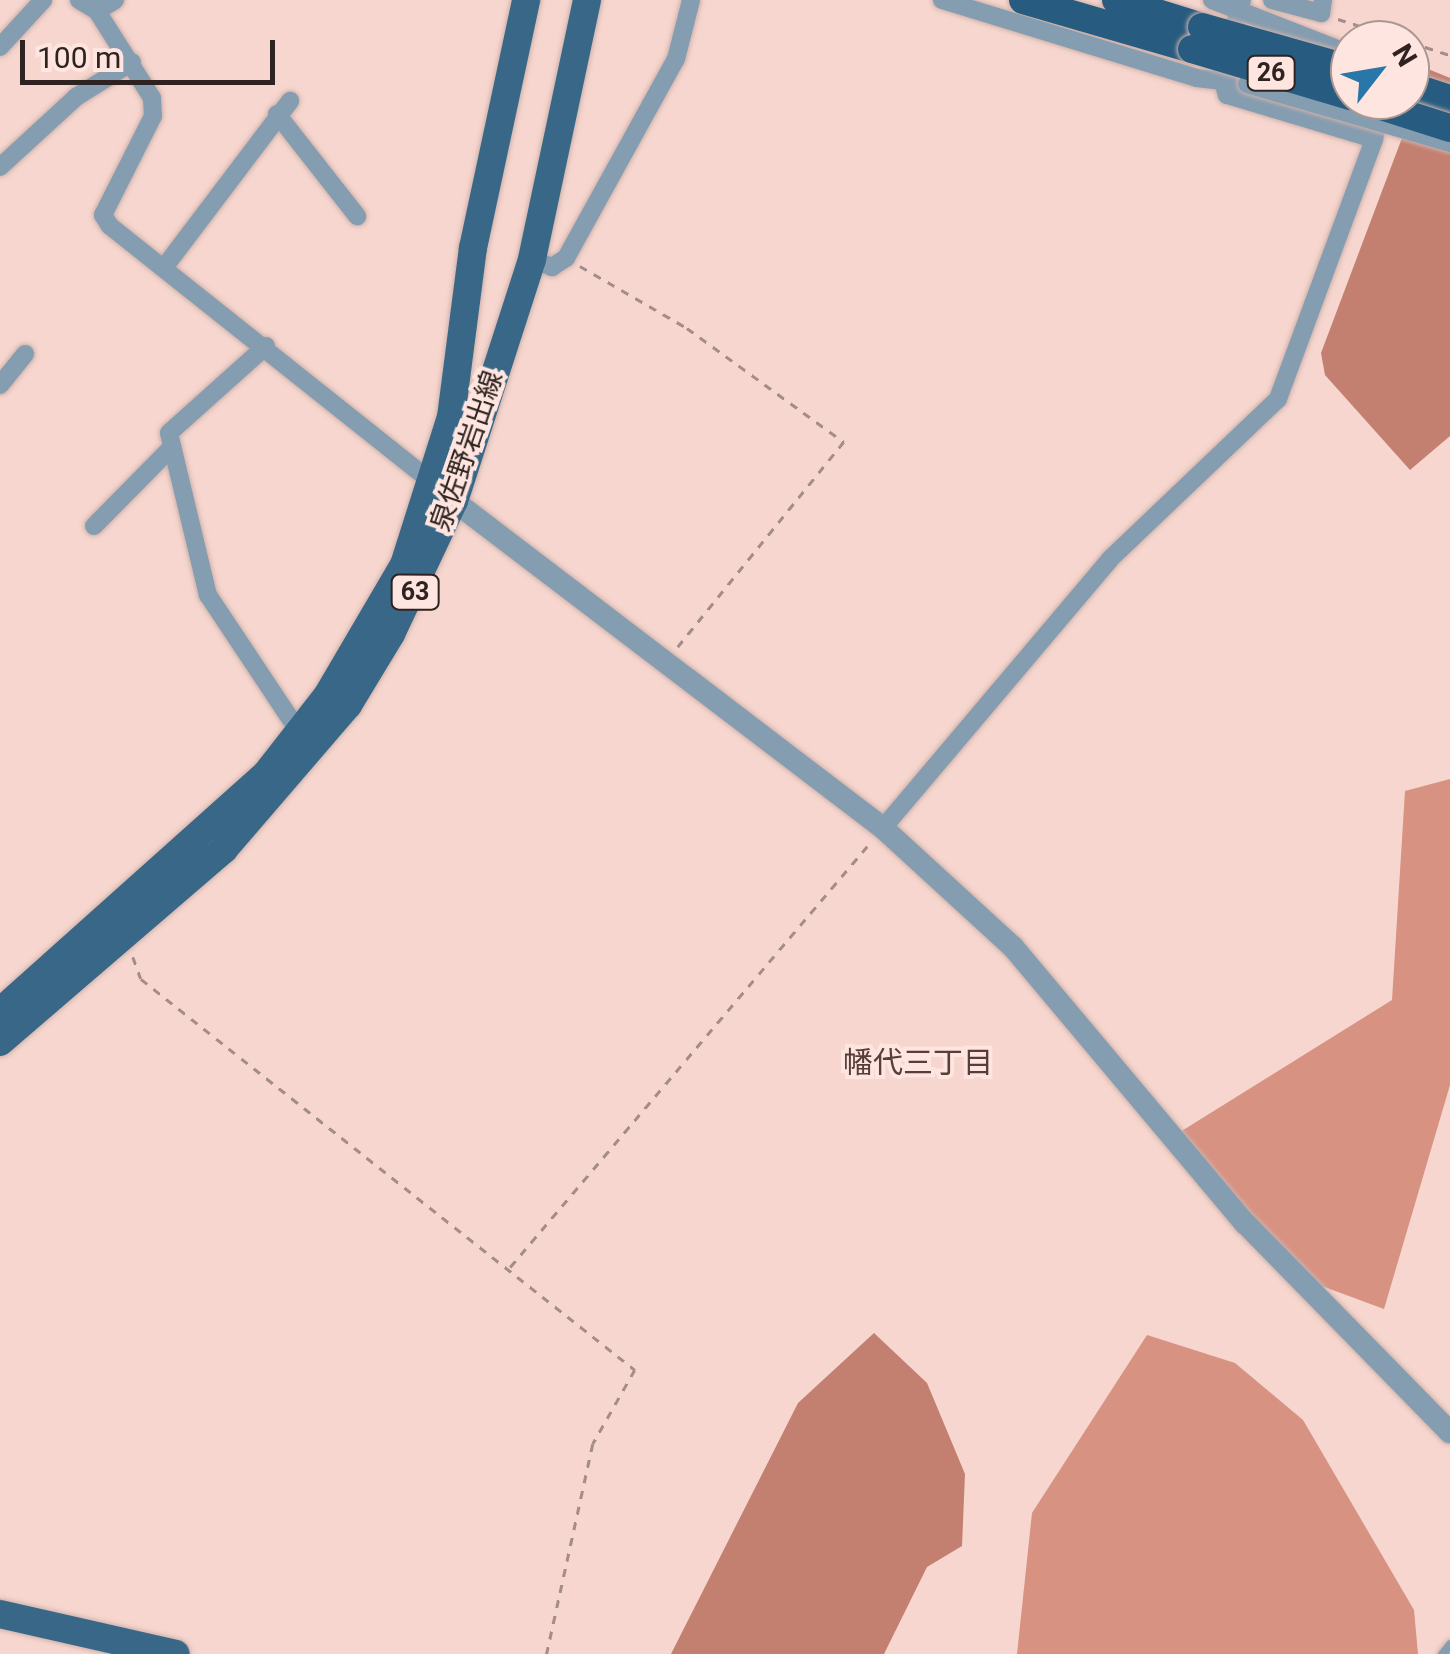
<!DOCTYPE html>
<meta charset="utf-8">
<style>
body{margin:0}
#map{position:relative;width:1450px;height:1654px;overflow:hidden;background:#f6d6ce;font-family:Roboto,"Noto Sans JP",sans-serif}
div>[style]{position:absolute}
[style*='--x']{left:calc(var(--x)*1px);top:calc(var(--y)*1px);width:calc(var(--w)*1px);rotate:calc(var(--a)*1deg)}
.forest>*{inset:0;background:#d79282}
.water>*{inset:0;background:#c37f70}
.path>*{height:2.5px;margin-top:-1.25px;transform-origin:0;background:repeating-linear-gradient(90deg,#a48d87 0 8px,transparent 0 16px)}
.roads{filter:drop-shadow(0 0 2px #ceb2ab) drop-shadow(0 0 2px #ceb2ab)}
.service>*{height:9px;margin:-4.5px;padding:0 4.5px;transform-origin:4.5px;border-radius:4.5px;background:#859db1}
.minor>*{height:18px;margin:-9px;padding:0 9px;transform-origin:9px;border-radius:9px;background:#859db1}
.tertiary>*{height:22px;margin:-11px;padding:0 11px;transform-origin:11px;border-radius:11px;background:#859db1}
.primary>*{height:28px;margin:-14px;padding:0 14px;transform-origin:14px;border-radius:14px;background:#386788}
.trunk>*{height:28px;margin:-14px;padding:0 14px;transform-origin:14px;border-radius:14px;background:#275c80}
.bridges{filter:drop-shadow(0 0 2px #ceb2ab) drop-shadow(0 0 2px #ceb2ab)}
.minor-bridge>*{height:18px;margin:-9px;padding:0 9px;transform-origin:9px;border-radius:9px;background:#859db1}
.trunk-bridge>*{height:28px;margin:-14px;padding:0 14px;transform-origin:14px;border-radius:14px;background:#275c80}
span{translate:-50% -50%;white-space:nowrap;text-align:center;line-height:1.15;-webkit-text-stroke:8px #ffe5df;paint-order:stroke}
.shield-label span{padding:2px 8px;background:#ffe5df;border:2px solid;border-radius:8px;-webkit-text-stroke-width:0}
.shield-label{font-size:25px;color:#2e2320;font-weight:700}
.street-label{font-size:28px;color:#2e2320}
.neighbourhood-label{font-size:30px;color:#573e38}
.north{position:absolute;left:1330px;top:20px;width:100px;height:100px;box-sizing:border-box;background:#ffe5df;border:2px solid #ab9793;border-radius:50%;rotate:59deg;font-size:28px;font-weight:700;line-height:40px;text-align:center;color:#2e2320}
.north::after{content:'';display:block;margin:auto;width:35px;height:45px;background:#2976a8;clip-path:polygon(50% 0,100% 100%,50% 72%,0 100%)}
.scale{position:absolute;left:20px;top:40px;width:255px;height:45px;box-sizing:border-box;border:5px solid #2e2320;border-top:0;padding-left:12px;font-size:30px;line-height:35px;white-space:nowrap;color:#2e2320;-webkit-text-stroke:8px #ffe5df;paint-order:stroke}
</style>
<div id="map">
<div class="forest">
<i style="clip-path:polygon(1450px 779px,1450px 1085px,1384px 1309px,1292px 1275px,1172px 1137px,1392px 1000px,1405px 791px)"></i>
<i style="clip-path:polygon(1147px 1335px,1235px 1363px,1303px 1420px,1414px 1610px,1418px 1654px,1017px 1654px,1032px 1513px)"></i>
</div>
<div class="water">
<i style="clip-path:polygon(1428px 69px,1450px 78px,1450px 436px,1410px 470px,1325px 375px,1321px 353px)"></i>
<i style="clip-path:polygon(874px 1333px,927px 1383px,965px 1474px,962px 1546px,927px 1567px,884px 1654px,671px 1654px,798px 1403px)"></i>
</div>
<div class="path">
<i style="--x:1338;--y:19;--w:69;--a:17.7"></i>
<i style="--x:1410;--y:42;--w:42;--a:18"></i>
<i style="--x:580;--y:266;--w:124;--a:30.1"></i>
<i style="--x:687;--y:328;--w:194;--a:36"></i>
<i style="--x:844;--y:442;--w:264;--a:129"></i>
<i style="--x:133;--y:957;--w:23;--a:70"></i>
<i style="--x:141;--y:979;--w:630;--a:38.36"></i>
<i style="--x:635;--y:1370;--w:85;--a:119.6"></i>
<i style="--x:593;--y:1444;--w:215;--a:102.4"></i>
<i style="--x:510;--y:1267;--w:556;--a:-49.67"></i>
</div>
<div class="roads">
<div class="service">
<i style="--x:1442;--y:1654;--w:13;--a:-51"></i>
</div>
<div class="minor">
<i style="--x:79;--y:0;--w:21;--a:31"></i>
<i style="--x:97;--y:11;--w:103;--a:57.7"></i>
<i style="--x:152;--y:98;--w:18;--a:87"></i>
<i style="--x:153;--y:116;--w:111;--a:116.8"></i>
<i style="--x:103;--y:215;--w:13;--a:58"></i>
<i style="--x:110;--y:226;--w:418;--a:38.5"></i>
<i style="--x:942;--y:0;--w:267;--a:17"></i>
<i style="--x:1197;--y:78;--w:50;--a:6.8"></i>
<i style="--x:1212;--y:0;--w:148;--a:21.4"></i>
<i style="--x:1272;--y:0;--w:51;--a:14.9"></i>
<i style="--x:1321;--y:13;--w:13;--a:-81"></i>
<i style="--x:97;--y:11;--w:21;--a:-31"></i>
<i style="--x:1230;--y:41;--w:43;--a:-73.7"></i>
<i style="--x:0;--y:47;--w:64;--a:-47.5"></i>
<i style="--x:1220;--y:71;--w:25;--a:74"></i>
<i style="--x:1227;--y:95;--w:153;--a:16.7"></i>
<i style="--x:1374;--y:139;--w:9;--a:-77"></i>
<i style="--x:277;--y:114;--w:130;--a:51.9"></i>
<i style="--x:0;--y:167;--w:103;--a:-42.6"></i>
<i style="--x:76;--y:97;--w:66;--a:-32"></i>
<i style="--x:532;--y:259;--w:22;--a:22"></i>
<i style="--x:552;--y:267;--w:17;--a:-33"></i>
<i style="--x:566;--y:258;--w:227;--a:-61.1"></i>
<i style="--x:676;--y:59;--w:61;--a:-75.7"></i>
<i style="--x:166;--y:265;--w:206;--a:-52.9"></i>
<i style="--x:266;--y:346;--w:130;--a:138.1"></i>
<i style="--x:169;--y:433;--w:167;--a:76.5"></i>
<i style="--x:208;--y:595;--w:164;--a:56.4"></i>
<i style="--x:0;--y:385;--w:40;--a:-51"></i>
<i style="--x:94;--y:526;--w:111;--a:-45.4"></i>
<i style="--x:883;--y:828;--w:352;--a:-49.8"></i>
<i style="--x:1110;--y:559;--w:232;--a:-43.6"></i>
<i style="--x:1278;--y:399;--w:277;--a:-69.7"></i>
</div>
<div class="tertiary">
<i style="--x:454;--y:501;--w:539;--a:37.32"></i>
<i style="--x:883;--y:828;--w:176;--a:42.5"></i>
<i style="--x:1013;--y:947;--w:361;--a:50"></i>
<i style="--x:1245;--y:1223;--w:293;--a:45.6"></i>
</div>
<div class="primary">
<i style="--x:0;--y:1012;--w:357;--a:-41.8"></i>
<i style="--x:266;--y:774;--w:99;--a:-52"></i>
<i style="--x:327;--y:696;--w:152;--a:-59.6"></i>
<i style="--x:404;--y:565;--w:155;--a:-72.4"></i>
<i style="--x:451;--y:417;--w:170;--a:-82.6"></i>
<i style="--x:473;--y:248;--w:254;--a:-77.9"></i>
<i style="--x:0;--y:1042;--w:296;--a:-40.7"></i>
<i style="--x:224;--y:849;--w:190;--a:-49.3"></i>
<i style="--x:348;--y:705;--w:83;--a:-58.8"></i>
<i style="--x:391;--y:634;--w:147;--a:-64.7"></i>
<i style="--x:454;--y:501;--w:254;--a:-72.1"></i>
<i style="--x:532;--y:259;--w:265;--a:-78"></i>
<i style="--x:0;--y:1614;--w:180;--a:12.8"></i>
</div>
<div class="trunk">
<i style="--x:1023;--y:0;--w:176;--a:16.2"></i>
<i style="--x:1116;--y:0;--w:90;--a:17.4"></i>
<i style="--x:1410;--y:86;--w:42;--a:18"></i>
</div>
</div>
<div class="bridges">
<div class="minor-bridge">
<i style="--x:1247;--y:84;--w:211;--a:16.2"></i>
</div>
<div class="trunk-bridge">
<i style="--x:1202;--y:27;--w:154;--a:15.8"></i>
<i style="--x:1192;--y:49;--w:165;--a:16.6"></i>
<i style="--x:1362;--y:100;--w:92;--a:17.7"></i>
</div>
</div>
<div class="shield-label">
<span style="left:1271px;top:73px">26</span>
<span style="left:415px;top:592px">63</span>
</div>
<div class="street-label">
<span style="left:467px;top:451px;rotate:-71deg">泉佐野岩出線</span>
</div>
<div class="neighbourhood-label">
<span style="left:918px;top:1063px">幡代三丁目</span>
</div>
<div class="north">N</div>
<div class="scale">100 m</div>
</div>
